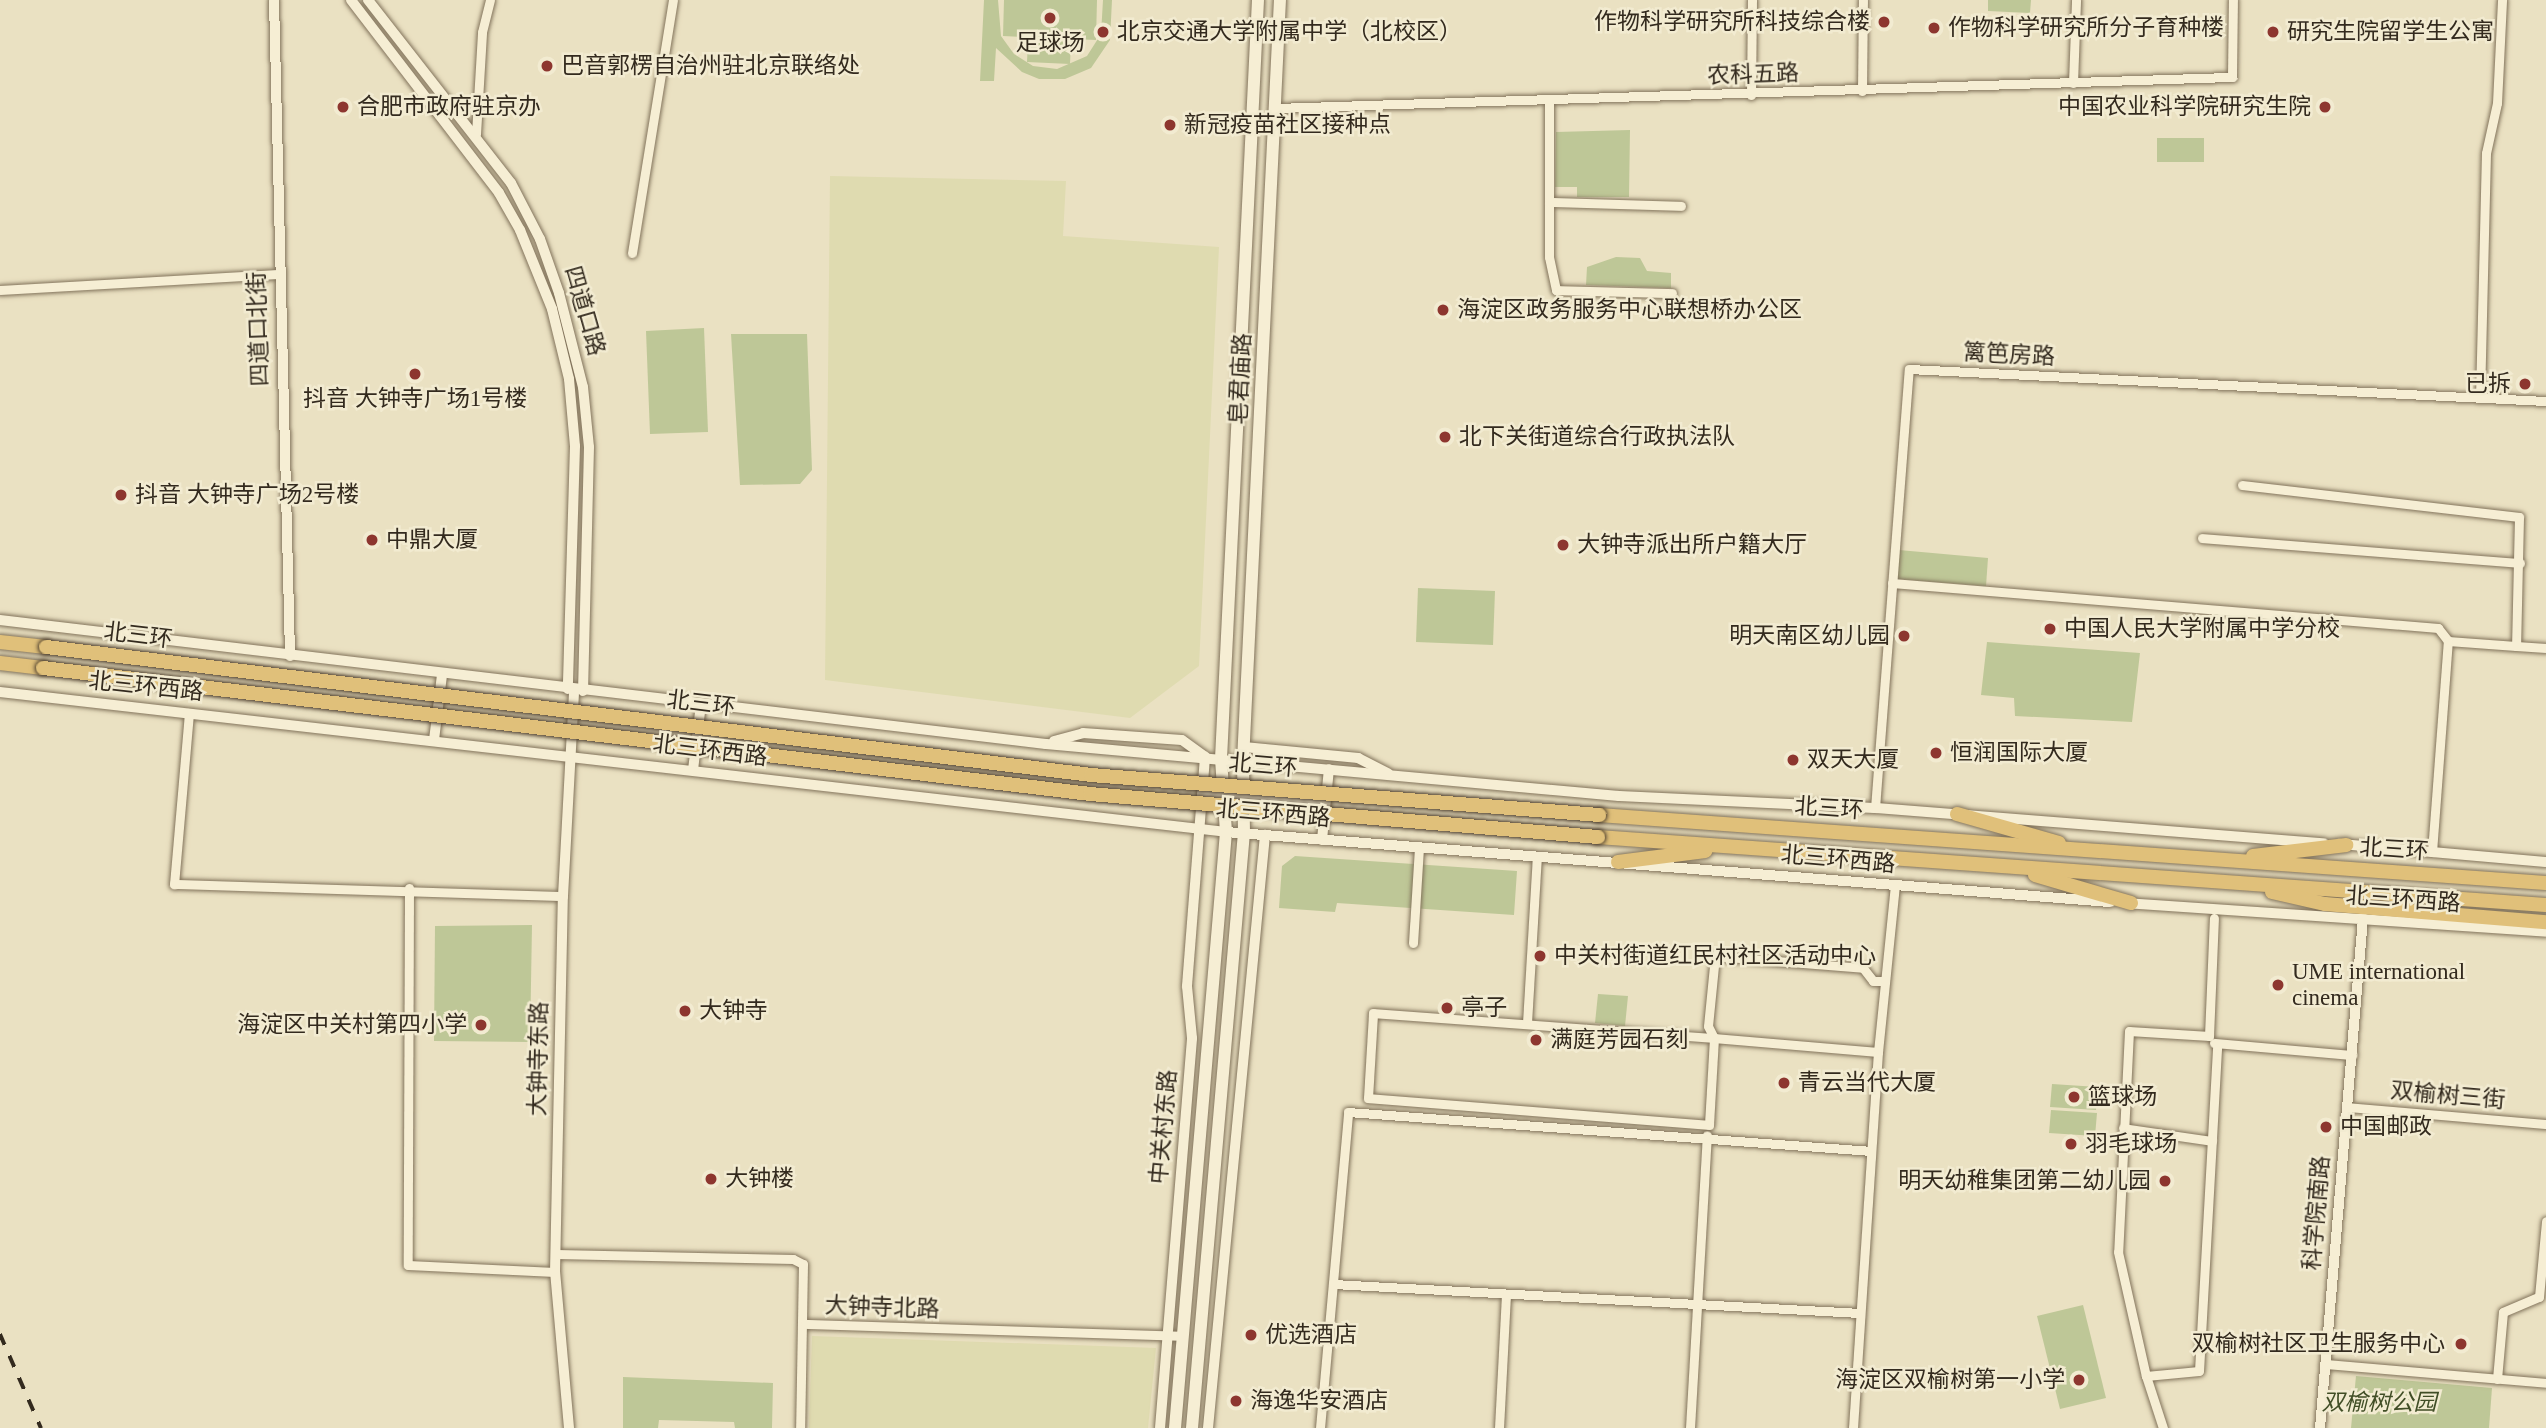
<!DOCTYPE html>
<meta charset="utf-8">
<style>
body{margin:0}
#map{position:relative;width:2546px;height:1428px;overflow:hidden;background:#eae1c2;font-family:"Times New Roman","Noto Sans SC",serif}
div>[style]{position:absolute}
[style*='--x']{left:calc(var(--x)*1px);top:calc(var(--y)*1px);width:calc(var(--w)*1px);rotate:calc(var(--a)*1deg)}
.farmland>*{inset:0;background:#dfdbb0}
.green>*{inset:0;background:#bec797}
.roads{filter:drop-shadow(0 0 2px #82735b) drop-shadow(0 0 2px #82735b)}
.minor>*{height:9px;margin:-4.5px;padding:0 4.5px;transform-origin:4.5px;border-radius:4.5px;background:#f6eed4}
.tertiary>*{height:10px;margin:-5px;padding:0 5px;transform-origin:5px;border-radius:5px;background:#f6eed4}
.secondary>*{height:12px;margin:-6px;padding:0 6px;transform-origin:6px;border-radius:6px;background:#f6eed4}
.trunk>*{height:14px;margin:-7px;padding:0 7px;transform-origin:7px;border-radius:7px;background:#e0c07a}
.rail>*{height:3.5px;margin-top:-1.75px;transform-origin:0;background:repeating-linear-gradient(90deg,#332a1e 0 12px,transparent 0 24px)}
.bridges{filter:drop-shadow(0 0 2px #50412f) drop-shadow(0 0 2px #50412f)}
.trunk-bridge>*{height:14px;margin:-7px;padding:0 7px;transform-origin:7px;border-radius:7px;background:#e0c07a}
.dots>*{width:19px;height:19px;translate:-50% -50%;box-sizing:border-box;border:4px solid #f2ebd1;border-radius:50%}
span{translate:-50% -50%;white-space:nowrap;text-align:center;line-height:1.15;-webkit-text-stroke:5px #f2ebd1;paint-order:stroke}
.poi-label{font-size:23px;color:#332a1e}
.right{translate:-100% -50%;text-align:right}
.left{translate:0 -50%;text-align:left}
.street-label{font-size:23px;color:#332a1e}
.park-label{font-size:23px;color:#414e26;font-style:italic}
</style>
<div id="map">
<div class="farmland">
<i style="clip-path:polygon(830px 176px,1066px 181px,1063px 236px,1219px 247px,1199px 666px,1130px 718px,825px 680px)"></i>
<i style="clip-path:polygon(812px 1336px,1156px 1348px,1148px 1428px,809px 1428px)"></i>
</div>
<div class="green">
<i style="clip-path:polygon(984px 0,998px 0,1001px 36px,1014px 54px,1033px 66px,1057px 69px,1087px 56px,1101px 34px,1103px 0,1112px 0,1110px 40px,1091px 68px,1065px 79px,1039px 79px,1022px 72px,996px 48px,994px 81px,980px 81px)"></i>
<i style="clip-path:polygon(1004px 0,1097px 0,1096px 40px,1003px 36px)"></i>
<i style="clip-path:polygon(1988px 0,2031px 0,2030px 13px,1988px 11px)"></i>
<i style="clip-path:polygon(1028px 40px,1071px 42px,1070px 64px,1027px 62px)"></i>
<i style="clip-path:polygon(1630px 130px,1629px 197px,1577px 197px,1577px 187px,1555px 187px,1556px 132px)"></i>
<i style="clip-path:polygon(2157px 138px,2204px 138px,2204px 162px,2157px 162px)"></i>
<i style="clip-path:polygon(1616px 257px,1640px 258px,1647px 271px,1671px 273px,1671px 288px,1586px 285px,1587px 267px)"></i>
<i style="clip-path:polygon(704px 328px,708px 432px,650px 434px,646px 331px)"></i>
<i style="clip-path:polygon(731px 334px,807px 334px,812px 470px,800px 484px,740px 485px)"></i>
<i style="clip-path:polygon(1899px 550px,1988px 558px,1986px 586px,1896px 579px)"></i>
<i style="clip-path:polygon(1418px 588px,1495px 591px,1493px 645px,1416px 642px)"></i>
<i style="clip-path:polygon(1987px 642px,2140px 653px,2132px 722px,2015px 716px,2014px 698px,1981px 695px)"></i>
<i style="clip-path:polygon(1295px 856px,1517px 871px,1514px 915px,1337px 903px,1335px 912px,1279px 908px,1282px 866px)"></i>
<i style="clip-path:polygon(532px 925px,530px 1042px,434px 1041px,435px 926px)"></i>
<i style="clip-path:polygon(1598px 994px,1628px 996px,1625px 1026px,1595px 1023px)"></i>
<i style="clip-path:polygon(2052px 1084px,2098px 1087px,2096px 1110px,2050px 1107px)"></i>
<i style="clip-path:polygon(2051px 1110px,2097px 1113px,2095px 1136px,2049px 1133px)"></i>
<i style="clip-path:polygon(2083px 1305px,2106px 1398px,2060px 1409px,2037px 1316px)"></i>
<i style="clip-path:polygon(2356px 1376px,2492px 1388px,2489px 1428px,2351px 1428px)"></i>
<i style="clip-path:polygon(623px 1377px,773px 1383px,772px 1428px,735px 1428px,734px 1422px,659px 1420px,658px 1428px,623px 1428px)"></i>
</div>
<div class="roads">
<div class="minor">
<i style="--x:2073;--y:83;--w:83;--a:-87.9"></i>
<i style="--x:1862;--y:91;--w:91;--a:-89.4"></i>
<i style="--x:1751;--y:95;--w:95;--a:-89.4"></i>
<i style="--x:1549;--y:101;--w:156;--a:90"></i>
<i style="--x:1549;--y:257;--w:34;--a:78"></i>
<i style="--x:1556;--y:290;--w:116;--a:1.5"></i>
<i style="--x:1275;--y:108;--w:958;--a:-1.86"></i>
<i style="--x:2232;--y:77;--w:77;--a:-89.3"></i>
<i style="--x:476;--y:134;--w:102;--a:-86.6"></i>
<i style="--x:482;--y:32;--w:33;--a:-76"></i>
<i style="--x:1549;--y:202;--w:132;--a:1.7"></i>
<i style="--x:632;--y:253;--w:256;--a:-80.8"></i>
<i style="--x:0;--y:290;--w:278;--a:-3.3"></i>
<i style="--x:2480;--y:398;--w:245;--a:-88.6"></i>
<i style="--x:2486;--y:153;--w:51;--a:-77.6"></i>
<i style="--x:2497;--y:103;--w:103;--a:-87.2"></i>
<i style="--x:2242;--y:485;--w:279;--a:6.6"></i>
<i style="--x:2519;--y:517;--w:129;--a:91.3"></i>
<i style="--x:2516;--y:646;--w:30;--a:4"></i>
<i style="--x:2202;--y:538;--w:319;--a:4.5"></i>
<i style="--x:1892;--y:583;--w:548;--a:4.71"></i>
<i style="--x:2438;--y:628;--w:16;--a:52"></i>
<i style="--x:2448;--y:641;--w:68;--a:4.2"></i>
<i style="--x:189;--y:713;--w:172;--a:95"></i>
<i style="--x:174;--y:884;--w:389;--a:1.8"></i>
<i style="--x:1875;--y:808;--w:440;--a:-85.6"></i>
<i style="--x:1909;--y:369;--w:638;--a:2.88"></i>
<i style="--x:2432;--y:852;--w:212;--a:-85.7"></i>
<i style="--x:409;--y:888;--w:377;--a:90.2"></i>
<i style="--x:408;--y:1265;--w:147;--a:2.7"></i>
<i style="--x:1413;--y:943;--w:96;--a:-86.4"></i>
<i style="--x:1373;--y:1013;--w:342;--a:4.2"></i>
<i style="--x:1714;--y:1038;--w:87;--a:93.3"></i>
<i style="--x:1709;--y:1125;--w:342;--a:-175.5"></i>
<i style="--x:1368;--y:1098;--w:85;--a:-86.6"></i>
<i style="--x:1527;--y:1023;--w:166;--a:-86.6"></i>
<i style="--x:2209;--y:1036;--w:80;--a:-176.4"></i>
<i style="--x:2129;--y:1031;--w:221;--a:92.8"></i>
<i style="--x:2118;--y:1252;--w:127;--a:77.3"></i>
<i style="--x:2146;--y:1376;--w:53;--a:-5.4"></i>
<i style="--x:2199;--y:1371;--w:325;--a:-86.8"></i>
<i style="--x:2209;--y:1036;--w:118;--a:-87.6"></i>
<i style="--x:2214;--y:1043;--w:139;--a:5"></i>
<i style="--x:1878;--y:1052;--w:165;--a:-175.1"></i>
<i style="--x:1714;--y:1038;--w:13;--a:-117"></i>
<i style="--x:1708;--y:1026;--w:70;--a:-84.3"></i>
<i style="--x:1715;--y:956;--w:148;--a:4.6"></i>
<i style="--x:1863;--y:968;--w:16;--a:52"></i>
<i style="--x:1873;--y:981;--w:12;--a:0"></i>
<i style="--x:2347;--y:1107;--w:200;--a:4.9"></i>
<i style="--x:2123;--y:1128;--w:90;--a:8.3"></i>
<i style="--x:556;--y:1254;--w:237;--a:1.2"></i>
<i style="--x:793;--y:1259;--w:11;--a:27"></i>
<i style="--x:803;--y:1264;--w:164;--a:91"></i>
<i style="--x:1333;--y:1284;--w:528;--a:3.15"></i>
<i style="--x:805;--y:1324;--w:378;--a:1.8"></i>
<i style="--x:2326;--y:1364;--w:221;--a:4.9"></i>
<i style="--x:2146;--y:1376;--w:55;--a:71.9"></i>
<i style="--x:2497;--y:1379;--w:67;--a:-84.9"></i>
<i style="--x:2503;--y:1312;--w:39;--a:-23"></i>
<i style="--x:2539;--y:1297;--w:76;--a:-84.7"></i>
<i style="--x:1320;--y:1428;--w:317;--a:-84.9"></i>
<i style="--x:1348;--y:1112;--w:524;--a:4.26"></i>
<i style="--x:1499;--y:1428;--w:133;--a:-87"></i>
<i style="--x:1690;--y:1428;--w:293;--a:-86.7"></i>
<i style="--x:1853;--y:1428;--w:377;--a:-86.2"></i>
<i style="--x:1878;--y:1052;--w:167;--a:-84.2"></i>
</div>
<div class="tertiary">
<i style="--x:274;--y:0;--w:656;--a:88.6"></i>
<i style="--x:351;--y:0;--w:243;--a:52.5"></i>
<i style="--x:499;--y:193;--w:43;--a:60.4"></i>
<i style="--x:520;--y:230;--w:85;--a:67.9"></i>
<i style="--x:552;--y:309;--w:72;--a:76.3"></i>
<i style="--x:569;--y:379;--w:67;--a:84.9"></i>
<i style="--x:575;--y:446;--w:243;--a:91.7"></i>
<i style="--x:368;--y:0;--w:232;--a:52"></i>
<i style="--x:511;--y:183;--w:63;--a:62.6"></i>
<i style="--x:540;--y:239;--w:57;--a:70.6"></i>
<i style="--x:559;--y:293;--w:97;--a:75.7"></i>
<i style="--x:583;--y:387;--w:60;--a:84.3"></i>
<i style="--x:589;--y:447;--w:244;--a:91.4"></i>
<i style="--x:0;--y:620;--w:1053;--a:6.76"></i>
<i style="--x:1046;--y:744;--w:575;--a:5.19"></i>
<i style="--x:1619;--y:796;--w:256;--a:2.7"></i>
<i style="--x:1875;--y:808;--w:450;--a:4.5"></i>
<i style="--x:0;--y:692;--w:1234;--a:6.51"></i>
<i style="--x:1226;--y:832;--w:887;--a:4.53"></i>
<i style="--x:434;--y:740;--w:65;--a:-83"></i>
<i style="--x:1054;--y:741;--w:30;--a:-15"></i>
<i style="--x:1083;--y:733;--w:99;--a:4"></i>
<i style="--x:1182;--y:740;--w:29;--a:36"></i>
<i style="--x:1244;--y:747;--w:115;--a:5.5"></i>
<i style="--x:1358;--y:758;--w:34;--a:27"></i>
<i style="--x:693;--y:770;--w:66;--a:-83.1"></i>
<i style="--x:1202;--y:795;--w:123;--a:4.6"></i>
<i style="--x:1322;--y:840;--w:71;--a:-84.4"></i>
<i style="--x:2340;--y:844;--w:207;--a:5"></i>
<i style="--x:2126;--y:903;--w:421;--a:3.9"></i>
<i style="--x:569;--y:1428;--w:157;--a:-95.1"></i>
<i style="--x:555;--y:1272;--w:376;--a:-88.8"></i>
<i style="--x:563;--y:896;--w:206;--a:-86.9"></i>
<i style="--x:1160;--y:1428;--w:391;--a:-85.3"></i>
<i style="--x:1192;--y:1038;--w:52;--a:-95.5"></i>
<i style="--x:1187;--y:986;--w:230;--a:-85.5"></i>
<i style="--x:1208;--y:1428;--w:596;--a:-84.51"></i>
<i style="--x:2320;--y:1428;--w:512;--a:-85.18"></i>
</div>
<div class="secondary">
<i style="--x:1175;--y:1428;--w:598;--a:-85.11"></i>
<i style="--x:1226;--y:832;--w:73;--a:-93.9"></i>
<i style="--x:1221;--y:759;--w:760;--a:-87.21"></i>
<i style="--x:1192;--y:1428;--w:597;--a:-85.01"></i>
<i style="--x:1244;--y:833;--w:72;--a:-90.8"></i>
<i style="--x:1243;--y:761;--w:762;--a:-87.22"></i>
</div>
<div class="trunk">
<i style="--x:0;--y:642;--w:46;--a:6.2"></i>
<i style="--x:0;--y:663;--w:43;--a:6.6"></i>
<i style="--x:1957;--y:814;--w:106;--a:15.9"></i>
<i style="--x:1599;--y:815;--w:949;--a:4.11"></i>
<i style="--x:1598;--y:837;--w:950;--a:4.1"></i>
<i style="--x:2253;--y:856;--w:94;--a:-6.7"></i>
<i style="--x:1618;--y:862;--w:88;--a:-7.2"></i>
<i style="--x:2035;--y:875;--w:100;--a:16.3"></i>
<i style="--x:2272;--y:892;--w:54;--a:12.8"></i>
<i style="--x:2325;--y:904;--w:222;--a:4.7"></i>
</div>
</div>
<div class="rail">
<i style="--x:0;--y:1334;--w:103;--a:66.4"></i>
</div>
<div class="bridges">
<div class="trunk-bridge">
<i style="--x:46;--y:647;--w:1053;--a:6.98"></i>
<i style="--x:1091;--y:775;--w:510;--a:4.5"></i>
<i style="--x:43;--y:668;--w:1055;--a:6.86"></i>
<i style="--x:1090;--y:794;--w:510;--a:4.84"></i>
</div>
</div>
<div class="dots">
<i style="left:1050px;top:18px;background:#8d362f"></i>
<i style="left:1884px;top:22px;background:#8d362f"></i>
<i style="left:1934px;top:28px;background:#8d362f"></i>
<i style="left:1103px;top:32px;background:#8d362f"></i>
<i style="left:2273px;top:32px;background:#8d362f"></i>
<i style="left:547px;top:66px;background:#8d362f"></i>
<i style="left:343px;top:107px;background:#8d362f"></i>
<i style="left:2325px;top:107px;background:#8d362f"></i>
<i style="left:1170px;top:125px;background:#8d362f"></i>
<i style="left:1443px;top:310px;background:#8d362f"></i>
<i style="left:415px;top:374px;background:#8d362f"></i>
<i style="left:2525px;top:384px;background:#8d362f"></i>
<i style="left:1445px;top:437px;background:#8d362f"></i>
<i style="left:121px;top:495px;background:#8d362f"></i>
<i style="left:372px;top:540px;background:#8d362f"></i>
<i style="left:1563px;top:545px;background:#8d362f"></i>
<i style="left:2050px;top:629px;background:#8d362f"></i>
<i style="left:1904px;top:636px;background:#8d362f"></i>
<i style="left:1936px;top:753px;background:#8d362f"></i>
<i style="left:1793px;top:760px;background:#8d362f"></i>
<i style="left:1540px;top:956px;background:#8d362f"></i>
<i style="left:2278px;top:985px;background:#8d362f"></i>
<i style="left:1447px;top:1008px;background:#8d362f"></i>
<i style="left:685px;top:1011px;background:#8d362f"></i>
<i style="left:481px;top:1025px;background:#8d362f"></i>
<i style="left:1536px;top:1040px;background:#8d362f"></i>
<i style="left:1784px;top:1083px;background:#8d362f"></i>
<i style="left:2074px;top:1097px;background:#8d362f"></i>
<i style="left:2326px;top:1127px;background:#8d362f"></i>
<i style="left:2071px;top:1144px;background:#8d362f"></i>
<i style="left:711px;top:1179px;background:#8d362f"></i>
<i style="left:2165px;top:1181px;background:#8d362f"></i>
<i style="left:1251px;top:1335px;background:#8d362f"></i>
<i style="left:2461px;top:1344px;background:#8d362f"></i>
<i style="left:2079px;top:1380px;background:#8d362f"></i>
<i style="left:1236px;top:1401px;background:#8d362f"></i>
</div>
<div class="poi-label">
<span class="right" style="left:1870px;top:22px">作物科学研究所科技综合楼</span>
<span class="left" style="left:1948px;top:28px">作物科学研究所分子育种楼</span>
<span class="left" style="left:1117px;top:32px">北京交通大学附属中学（北校区）</span>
<span class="left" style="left:2287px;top:32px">研究生院留学生公寓</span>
<span style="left:1050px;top:43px">足球场</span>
<span class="left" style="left:561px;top:66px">巴音郭楞自治州驻北京联络处</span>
<span class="left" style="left:357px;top:107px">合肥市政府驻京办</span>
<span class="right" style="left:2311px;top:107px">中国农业科学院研究生院</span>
<span class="left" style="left:1184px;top:125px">新冠疫苗社区接种点</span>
<span class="left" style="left:1457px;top:310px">海淀区政务服务中心联想桥办公区</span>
<span class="right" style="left:2511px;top:384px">已拆</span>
<span style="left:415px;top:399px">抖音 大钟寺广场1号楼</span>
<span class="left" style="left:1459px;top:437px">北下关街道综合行政执法队</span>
<span class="left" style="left:135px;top:495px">抖音 大钟寺广场2号楼</span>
<span class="left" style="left:386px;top:540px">中鼎大厦</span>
<span class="left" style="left:1577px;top:545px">大钟寺派出所户籍大厅</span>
<span class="left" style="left:2064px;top:629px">中国人民大学附属中学分校</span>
<span class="right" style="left:1890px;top:636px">明天南区幼儿园</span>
<span class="left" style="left:1950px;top:753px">恒润国际大厦</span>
<span class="left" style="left:1807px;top:760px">双天大厦</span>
<span class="left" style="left:1554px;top:956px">中关村街道红民村社区活动中心</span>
<span class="left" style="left:2292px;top:985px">UME international<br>cinema</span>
<span class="left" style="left:1461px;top:1008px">亭子</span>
<span class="left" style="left:699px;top:1011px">大钟寺</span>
<span class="right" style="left:467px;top:1025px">海淀区中关村第四小学</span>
<span class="left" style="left:1550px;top:1040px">满庭芳园石刻</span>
<span class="left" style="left:1798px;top:1083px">青云当代大厦</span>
<span class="left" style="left:2088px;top:1097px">篮球场</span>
<span class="left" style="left:2340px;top:1127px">中国邮政</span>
<span class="left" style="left:2085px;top:1144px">羽毛球场</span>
<span class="left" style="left:725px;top:1179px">大钟楼</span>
<span class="right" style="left:2151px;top:1181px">明天幼稚集团第二幼儿园</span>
<span class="left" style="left:1265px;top:1335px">优选酒店</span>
<span class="right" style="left:2445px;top:1344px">双榆树社区卫生服务中心</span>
<span class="right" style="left:2065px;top:1380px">海淀区双榆树第一小学</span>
<span class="left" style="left:1250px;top:1401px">海逸华安酒店</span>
</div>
<div class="street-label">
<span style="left:1753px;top:75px;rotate:-2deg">农科五路</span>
<span style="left:584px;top:311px;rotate:74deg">四道口路</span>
<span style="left:259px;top:329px;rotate:-92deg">四道口北街</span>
<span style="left:2009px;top:355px;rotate:3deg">篱笆房路</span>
<span style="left:1241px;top:379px;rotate:-87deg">皂君庙路</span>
<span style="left:138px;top:636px;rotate:7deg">北三环</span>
<span style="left:146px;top:687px;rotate:6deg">北三环西路</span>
<span style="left:701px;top:704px;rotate:7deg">北三环</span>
<span style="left:710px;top:751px;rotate:7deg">北三环西路</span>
<span style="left:1263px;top:766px;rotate:5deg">北三环</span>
<span style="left:1829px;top:809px;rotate:4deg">北三环</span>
<span style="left:1273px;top:814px;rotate:5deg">北三环西路</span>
<span style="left:2394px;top:850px;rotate:4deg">北三环</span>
<span style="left:1838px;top:860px;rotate:5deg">北三环西路</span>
<span style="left:2403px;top:900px;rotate:4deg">北三环西路</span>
<span style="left:539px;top:1059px;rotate:-89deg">大钟寺东路</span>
<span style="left:2448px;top:1096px;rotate:5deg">双榆树三街</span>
<span style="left:1164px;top:1127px;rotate:-85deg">中关村东路</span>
<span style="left:2317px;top:1213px;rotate:-85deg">科学院南路</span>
<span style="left:882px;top:1308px;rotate:2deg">大钟寺北路</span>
</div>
<div class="park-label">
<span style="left:2379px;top:1403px">双榆树公园</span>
</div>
</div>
